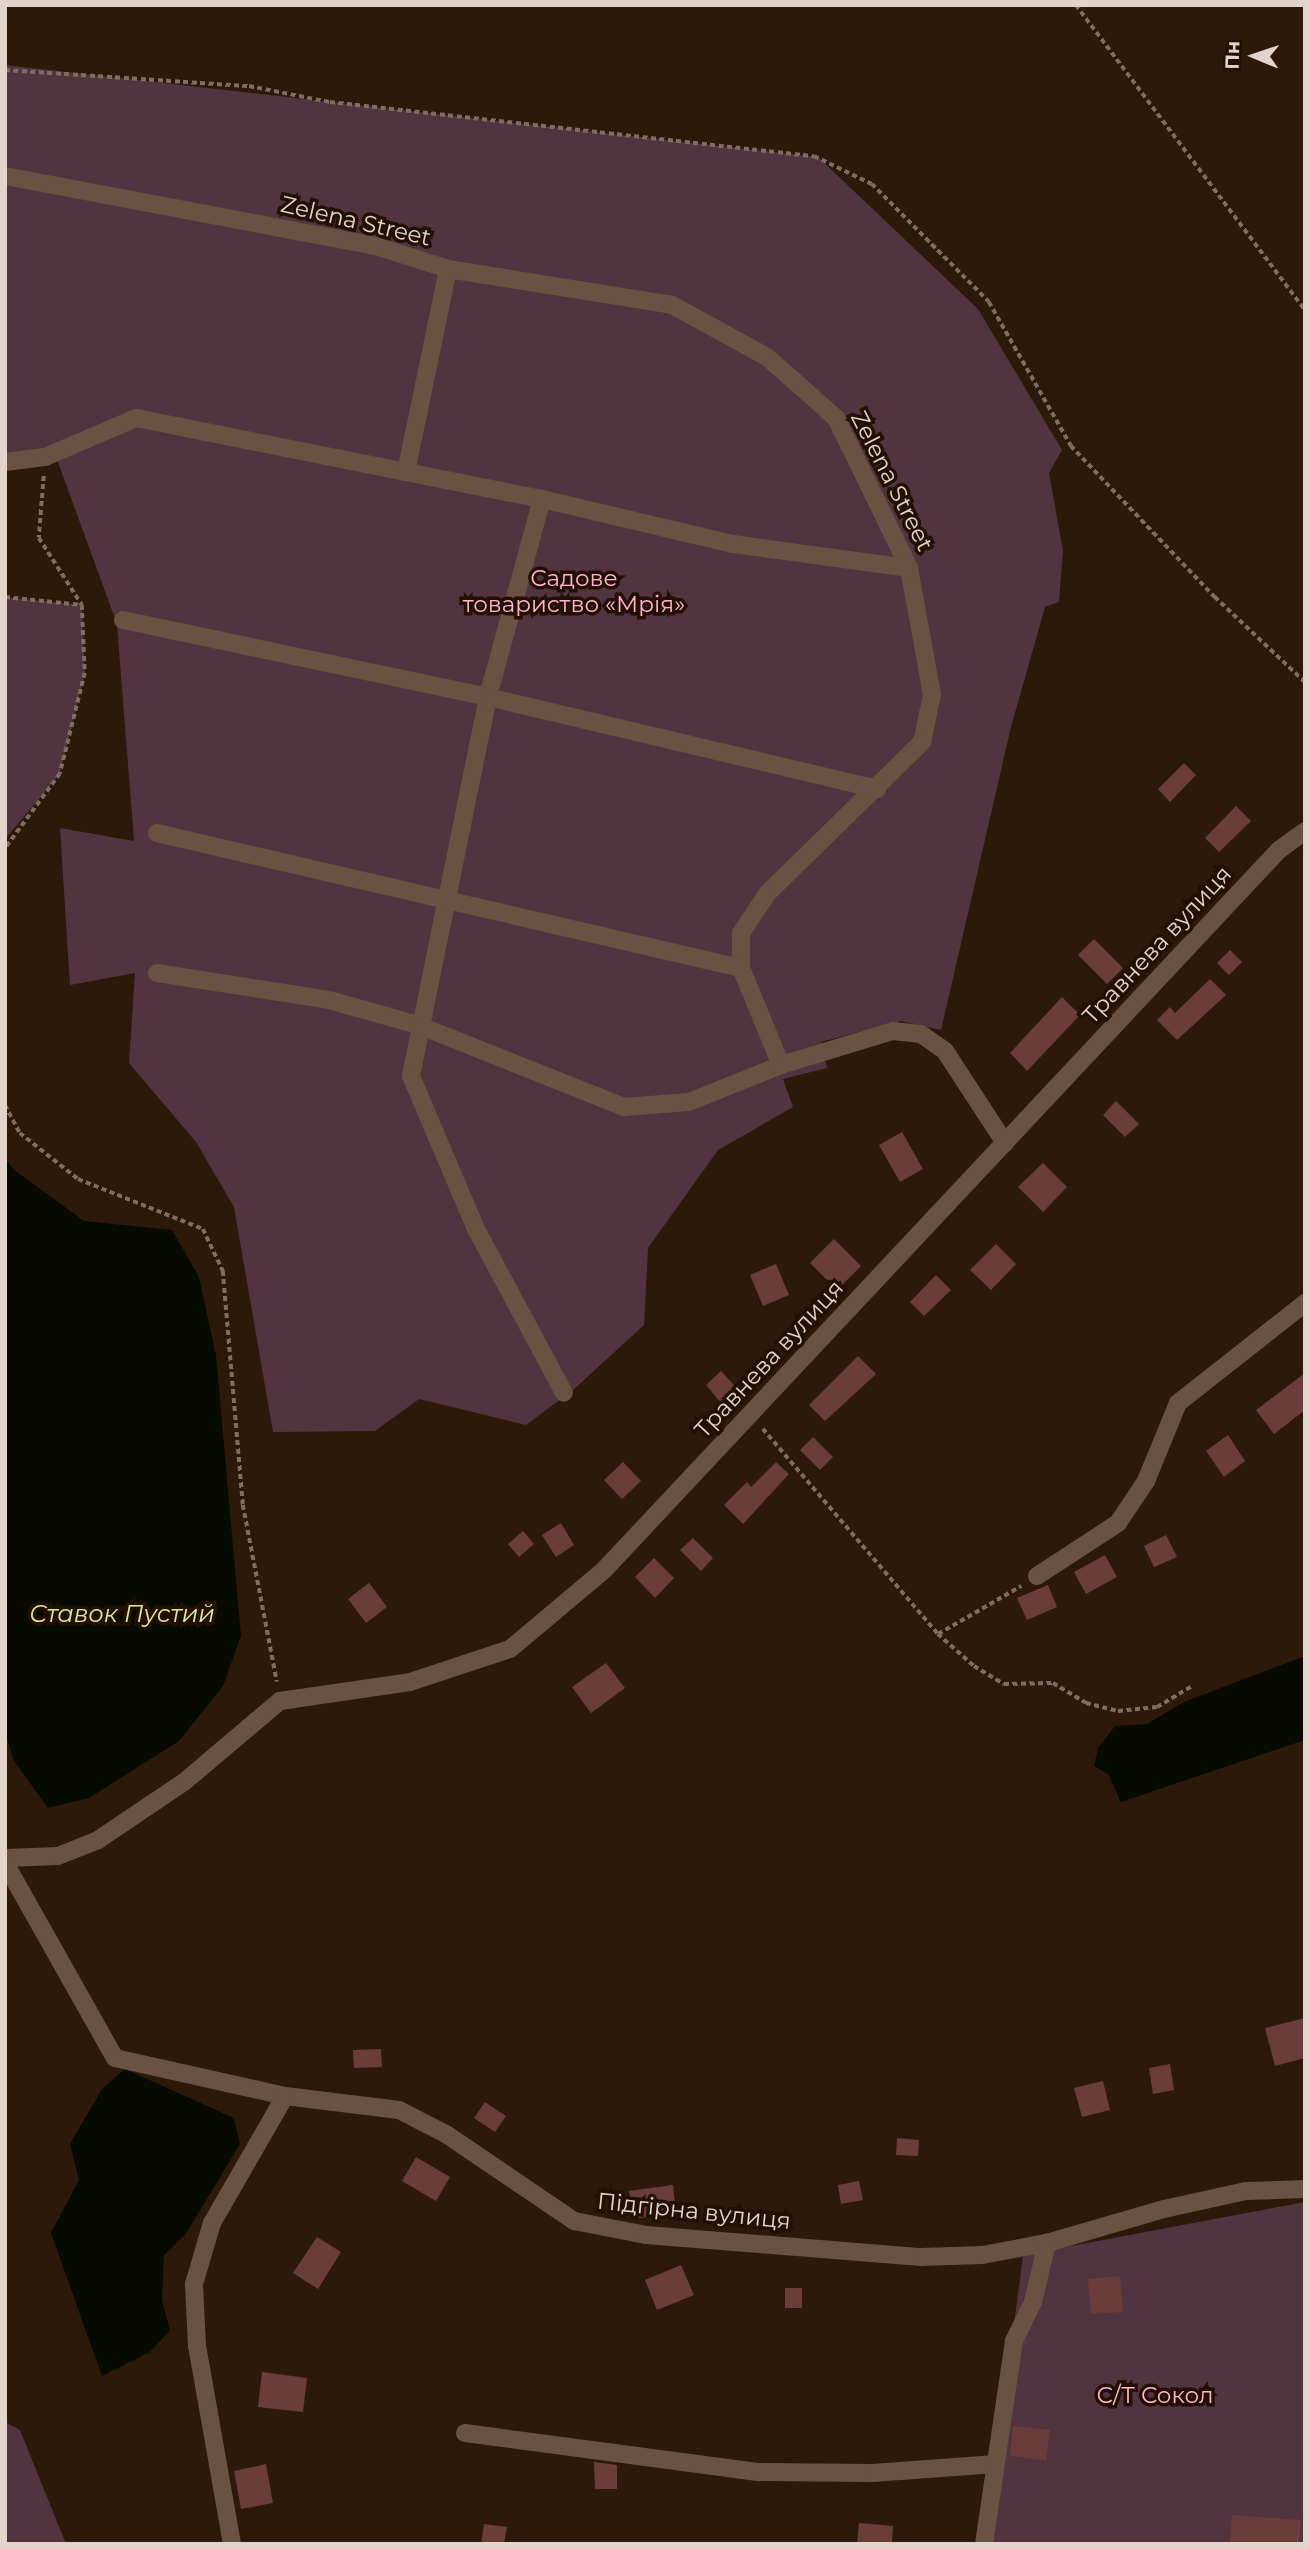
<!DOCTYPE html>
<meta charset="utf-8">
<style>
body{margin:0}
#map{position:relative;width:1310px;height:2549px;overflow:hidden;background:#2d190a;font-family:Montserrat,sans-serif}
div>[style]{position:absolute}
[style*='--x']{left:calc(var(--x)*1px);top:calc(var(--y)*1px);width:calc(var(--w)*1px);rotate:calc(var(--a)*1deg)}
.green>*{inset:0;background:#513440}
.water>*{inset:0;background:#060a00}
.building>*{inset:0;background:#6b3d3a}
.path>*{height:3.5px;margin-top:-1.75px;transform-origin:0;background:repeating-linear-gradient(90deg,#7f6d61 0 5px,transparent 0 8.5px)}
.minor>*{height:18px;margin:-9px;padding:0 9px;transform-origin:9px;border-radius:9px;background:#695241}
span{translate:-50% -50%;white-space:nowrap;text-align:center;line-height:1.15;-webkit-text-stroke:7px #231003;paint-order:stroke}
.street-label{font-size:23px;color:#e2d4ca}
.park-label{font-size:23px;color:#ffb4d2}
.water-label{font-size:24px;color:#d8eaa2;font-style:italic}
.frame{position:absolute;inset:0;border:7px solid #e2d4ca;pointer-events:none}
.north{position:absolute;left:1219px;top:21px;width:70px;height:70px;-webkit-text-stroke:5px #231003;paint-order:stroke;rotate:272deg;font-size:19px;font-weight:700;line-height:28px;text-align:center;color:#e2d4ca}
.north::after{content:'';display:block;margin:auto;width:24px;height:32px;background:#e2d4ca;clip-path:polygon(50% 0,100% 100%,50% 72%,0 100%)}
</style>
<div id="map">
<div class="green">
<i style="clip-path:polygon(5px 65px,818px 157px,978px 309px,1062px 450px,1049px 473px,1063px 551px,1059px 602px,1045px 607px,1011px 727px,941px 1030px,901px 1021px,821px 1042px,827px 1068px,783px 1079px,793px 1107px,718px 1150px,648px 1248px,644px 1325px,572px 1391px,526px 1425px,419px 1399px,375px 1431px,273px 1432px,234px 1207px,196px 1142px,129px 1063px,135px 973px,70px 985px,60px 828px,134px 841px,117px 624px,55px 454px,5px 462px)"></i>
<i style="clip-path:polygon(5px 597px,82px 605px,85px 673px,60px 774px,5px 839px)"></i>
<i style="clip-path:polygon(1305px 2202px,1305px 2544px,986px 2544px,1023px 2255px)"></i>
<i style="clip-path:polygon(5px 2422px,20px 2430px,66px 2544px,5px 2544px)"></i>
</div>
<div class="water">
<i style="clip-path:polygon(5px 1158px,13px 1169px,84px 1221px,172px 1230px,199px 1277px,216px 1355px,241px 1636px,223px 1686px,179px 1741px,89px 1798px,48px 1808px,14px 1761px,5px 1733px)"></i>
<i style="clip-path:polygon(1305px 1656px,1305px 1740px,1121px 1802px,1108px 1774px,1094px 1766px,1098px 1748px,1115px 1726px,1147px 1724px,1184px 1702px)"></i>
<i style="clip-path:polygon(125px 2069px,234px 2118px,240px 2144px,185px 2235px,164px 2255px,162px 2300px,170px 2330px,150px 2352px,102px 2376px,51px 2233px,79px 2180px,70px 2144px,102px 2089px)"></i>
</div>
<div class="building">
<i style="clip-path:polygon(1184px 763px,1196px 775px,1170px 802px,1158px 789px)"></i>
<i style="clip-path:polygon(1236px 806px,1251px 821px,1219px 852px,1205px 838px)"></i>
<i style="clip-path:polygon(1094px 939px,1123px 968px,1107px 984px,1078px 955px)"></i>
<i style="clip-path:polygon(1230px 950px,1242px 962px,1229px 975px,1217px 963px)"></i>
<i style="clip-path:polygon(1210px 979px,1226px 995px,1177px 1040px,1157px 1020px,1170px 1007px,1175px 1013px)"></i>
<i style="clip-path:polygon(1062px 997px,1080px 1015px,1027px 1071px,1010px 1053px)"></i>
<i style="clip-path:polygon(1116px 1101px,1139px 1124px,1125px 1137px,1103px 1115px)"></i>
<i style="clip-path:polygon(902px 1132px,923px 1169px,900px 1182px,879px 1145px)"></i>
<i style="clip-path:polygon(1043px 1163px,1067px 1187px,1043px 1212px,1018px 1187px)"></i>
<i style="clip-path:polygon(834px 1239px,861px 1266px,837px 1290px,810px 1263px)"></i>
<i style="clip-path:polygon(996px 1244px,1016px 1264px,991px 1290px,970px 1270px)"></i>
<i style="clip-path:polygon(776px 1264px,789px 1295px,763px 1306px,750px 1275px)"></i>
<i style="clip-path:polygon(936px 1275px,951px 1290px,924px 1316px,910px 1302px)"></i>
<i style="clip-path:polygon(858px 1356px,876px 1374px,825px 1421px,809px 1405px)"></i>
<i style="clip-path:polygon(721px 1371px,743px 1395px,727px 1410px,706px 1385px)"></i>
<i style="clip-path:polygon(1305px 1373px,1305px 1410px,1274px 1434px,1256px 1410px)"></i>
<i style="clip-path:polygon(1228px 1435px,1245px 1461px,1224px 1477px,1206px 1451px)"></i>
<i style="clip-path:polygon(813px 1437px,833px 1457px,820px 1470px,800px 1450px)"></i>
<i style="clip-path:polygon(623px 1462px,641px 1481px,622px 1499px,604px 1480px)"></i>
<i style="clip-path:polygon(776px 1462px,789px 1474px,743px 1524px,724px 1505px,747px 1482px,751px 1487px)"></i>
<i style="clip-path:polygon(561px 1523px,574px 1545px,556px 1557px,542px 1535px)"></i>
<i style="clip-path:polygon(523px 1531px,534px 1544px,519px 1557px,508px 1544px)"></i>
<i style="clip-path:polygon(1166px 1535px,1177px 1557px,1154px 1567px,1144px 1546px)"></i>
<i style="clip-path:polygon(693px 1538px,713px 1558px,701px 1571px,680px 1550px)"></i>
<i style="clip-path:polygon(1105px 1555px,1117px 1577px,1086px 1594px,1074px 1572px)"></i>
<i style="clip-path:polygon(654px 1558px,674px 1578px,655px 1598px,635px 1577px)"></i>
<i style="clip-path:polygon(369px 1583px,387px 1607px,366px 1623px,348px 1599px)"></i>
<i style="clip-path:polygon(1048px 1585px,1057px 1607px,1027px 1620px,1017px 1598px)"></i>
<i style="clip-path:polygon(606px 1663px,625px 1688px,591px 1713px,572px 1687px)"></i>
<i style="clip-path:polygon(1305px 2018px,1305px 2058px,1275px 2066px,1265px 2028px)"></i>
<i style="clip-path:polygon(381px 2049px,382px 2067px,354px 2068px,353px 2050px)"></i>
<i style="clip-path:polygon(1170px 2064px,1174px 2090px,1153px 2094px,1149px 2068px)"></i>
<i style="clip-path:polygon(1103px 2081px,1110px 2110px,1082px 2117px,1074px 2088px)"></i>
<i style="clip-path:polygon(485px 2102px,506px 2116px,495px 2132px,474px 2118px)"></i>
<i style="clip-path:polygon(897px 2138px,919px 2140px,918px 2156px,896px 2155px)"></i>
<i style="clip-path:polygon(416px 2157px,450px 2177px,436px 2201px,402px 2181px)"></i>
<i style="clip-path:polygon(859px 2181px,863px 2200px,841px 2204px,838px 2185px)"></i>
<i style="clip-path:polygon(673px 2185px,676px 2213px,633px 2219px,629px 2191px)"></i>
<i style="clip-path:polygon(317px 2237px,341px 2252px,318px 2289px,293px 2273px)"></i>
<i style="clip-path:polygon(681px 2265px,694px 2295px,657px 2310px,645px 2280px)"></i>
<i style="clip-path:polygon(1120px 2276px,1123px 2312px,1091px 2314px,1088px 2279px)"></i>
<i style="clip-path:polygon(785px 2288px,802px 2288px,802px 2308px,785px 2308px)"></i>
<i style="clip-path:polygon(262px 2372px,307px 2378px,303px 2412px,258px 2407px)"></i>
<i style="clip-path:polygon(1013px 2426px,1050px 2430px,1046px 2461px,1010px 2456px)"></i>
<i style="clip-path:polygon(594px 2462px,617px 2465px,617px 2489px,595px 2489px)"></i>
<i style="clip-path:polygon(266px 2464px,273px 2503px,241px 2509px,234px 2471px)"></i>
<i style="clip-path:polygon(1232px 2515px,1301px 2520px,1299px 2544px,1230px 2544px)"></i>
<i style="clip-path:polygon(859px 2523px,893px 2526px,892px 2544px,857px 2544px)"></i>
<i style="clip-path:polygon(484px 2524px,507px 2527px,504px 2544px,481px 2544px)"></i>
</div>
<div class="path">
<i style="--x:1076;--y:5;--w:381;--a:53.1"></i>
<i style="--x:5;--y:70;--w:245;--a:3.8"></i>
<i style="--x:249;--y:86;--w:83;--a:11.2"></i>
<i style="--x:330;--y:102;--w:487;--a:6.4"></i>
<i style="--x:814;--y:156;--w:64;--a:25.8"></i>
<i style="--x:872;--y:184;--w:166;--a:45.2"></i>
<i style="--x:989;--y:302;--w:166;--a:60.3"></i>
<i style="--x:1071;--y:446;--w:209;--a:46.4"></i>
<i style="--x:1215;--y:597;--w:124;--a:43.4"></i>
<i style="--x:44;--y:476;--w:62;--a:94.6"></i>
<i style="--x:39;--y:538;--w:80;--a:57.3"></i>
<i style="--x:5;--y:597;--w:77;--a:5.9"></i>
<i style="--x:82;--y:605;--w:68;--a:87.5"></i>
<i style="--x:85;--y:673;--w:104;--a:103.9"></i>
<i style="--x:60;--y:774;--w:93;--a:126.3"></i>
<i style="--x:5;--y:1105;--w:32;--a:62"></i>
<i style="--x:20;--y:1133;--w:74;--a:38.4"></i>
<i style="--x:78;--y:1179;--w:135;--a:21.8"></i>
<i style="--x:203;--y:1229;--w:47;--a:64.5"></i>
<i style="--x:223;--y:1271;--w:235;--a:85.1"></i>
<i style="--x:243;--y:1505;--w:180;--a:79.1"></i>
<i style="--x:763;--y:1429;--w:270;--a:49.5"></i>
<i style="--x:938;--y:1634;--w:48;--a:41.6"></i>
<i style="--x:974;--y:1666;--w:35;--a:31"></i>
<i style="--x:1004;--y:1684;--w:49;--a:-1.2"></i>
<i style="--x:1053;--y:1683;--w:39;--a:31"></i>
<i style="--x:1086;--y:1703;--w:33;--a:14"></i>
<i style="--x:1118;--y:1711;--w:39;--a:-6"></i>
<i style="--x:1157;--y:1707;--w:41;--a:-31"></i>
<i style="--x:938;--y:1634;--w:96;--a:-30"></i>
</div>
<div class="minor">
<i style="--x:5;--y:176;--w:378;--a:10.7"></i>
<i style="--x:376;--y:246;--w:76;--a:17.7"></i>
<i style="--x:448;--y:269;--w:227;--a:9.1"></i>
<i style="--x:672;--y:305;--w:108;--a:28.7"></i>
<i style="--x:767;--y:357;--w:92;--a:41.5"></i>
<i style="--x:836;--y:418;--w:167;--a:64"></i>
<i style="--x:909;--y:568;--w:129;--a:79.7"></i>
<i style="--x:932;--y:695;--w:48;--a:102"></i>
<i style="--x:922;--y:742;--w:217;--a:135.6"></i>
<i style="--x:767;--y:894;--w:47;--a:123.7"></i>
<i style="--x:741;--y:933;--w:35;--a:90"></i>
<i style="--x:741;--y:968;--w:105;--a:67.6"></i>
<i style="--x:5;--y:462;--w:40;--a:-7.1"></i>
<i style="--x:45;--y:457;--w:99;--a:-23.2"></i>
<i style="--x:136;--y:418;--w:414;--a:11.3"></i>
<i style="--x:542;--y:499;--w:196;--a:13.3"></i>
<i style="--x:733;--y:544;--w:178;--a:7.8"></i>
<i style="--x:406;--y:472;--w:207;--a:-78.3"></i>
<i style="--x:542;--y:499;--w:205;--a:105.3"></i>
<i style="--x:488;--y:697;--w:387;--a:101.5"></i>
<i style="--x:411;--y:1076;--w:164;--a:67"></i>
<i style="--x:475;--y:1227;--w:188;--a:61.8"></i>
<i style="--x:123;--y:620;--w:373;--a:11.9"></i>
<i style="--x:488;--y:697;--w:400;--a:13.3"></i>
<i style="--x:157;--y:833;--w:599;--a:13.02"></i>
<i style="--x:157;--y:973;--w:174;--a:8.9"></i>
<i style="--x:329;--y:1000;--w:92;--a:15.7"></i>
<i style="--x:418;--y:1025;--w:222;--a:21.7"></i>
<i style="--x:624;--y:1107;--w:65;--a:-4.4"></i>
<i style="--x:689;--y:1102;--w:99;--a:-21.9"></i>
<i style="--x:781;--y:1065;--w:117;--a:-16.9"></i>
<i style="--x:893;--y:1031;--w:28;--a:6"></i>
<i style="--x:921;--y:1034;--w:29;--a:35"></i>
<i style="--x:945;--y:1051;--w:110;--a:56.9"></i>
<i style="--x:1037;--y:1576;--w:97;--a:-33.2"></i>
<i style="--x:1118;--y:1523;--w:50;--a:-56.3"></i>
<i style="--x:1146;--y:1481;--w:84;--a:-67.7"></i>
<i style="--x:1178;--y:1403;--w:162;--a:-38.2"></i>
<i style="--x:5;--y:1858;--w:53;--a:-2.2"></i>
<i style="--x:58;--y:1856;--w:43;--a:-21.8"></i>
<i style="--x:98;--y:1840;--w:104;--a:-34"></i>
<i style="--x:184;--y:1782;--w:126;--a:-40.2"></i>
<i style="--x:280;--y:1701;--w:131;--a:-8.3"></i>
<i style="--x:410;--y:1682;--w:105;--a:-18.3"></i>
<i style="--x:510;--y:1649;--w:123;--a:-40"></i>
<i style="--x:604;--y:1570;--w:987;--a:-46.85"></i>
<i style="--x:1279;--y:850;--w:32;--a:-36"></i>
<i style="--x:5;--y:1863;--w:224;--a:60.6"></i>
<i style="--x:115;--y:2058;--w:174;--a:12.6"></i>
<i style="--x:285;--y:2096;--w:115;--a:7"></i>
<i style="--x:399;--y:2110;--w:53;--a:27.1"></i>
<i style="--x:446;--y:2134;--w:155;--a:34.2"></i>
<i style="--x:574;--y:2221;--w:73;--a:11"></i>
<i style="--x:646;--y:2235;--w:276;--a:4.6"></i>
<i style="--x:921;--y:2257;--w:61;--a:-1.9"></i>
<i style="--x:982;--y:2255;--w:66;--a:-10.5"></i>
<i style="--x:1047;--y:2243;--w:122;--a:-16.2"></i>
<i style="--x:1164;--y:2209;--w:84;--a:-12.4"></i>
<i style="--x:1246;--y:2191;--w:59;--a:-1.9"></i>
<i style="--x:465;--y:2433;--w:297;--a:7.6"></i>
<i style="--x:759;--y:2472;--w:114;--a:0.5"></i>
<i style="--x:873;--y:2473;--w:123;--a:-4.2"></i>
<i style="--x:232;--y:2544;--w:201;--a:-100"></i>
<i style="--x:197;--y:2346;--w:62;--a:-92.8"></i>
<i style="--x:194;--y:2284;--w:64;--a:-73.6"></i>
<i style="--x:212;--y:2223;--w:146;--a:-60.1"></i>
<i style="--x:984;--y:2544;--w:205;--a:-81.6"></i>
<i style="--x:1014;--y:2341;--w:43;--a:-64"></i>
<i style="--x:1033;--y:2302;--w:61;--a:-76.7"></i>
</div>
<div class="street-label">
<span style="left:356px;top:221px;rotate:13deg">Zelena Street</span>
<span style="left:892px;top:481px;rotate:63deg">Zelena Street</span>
<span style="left:1157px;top:945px;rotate:-47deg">Травнева вулиця</span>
<span style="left:769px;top:1359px;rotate:-47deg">Травнева вулиця</span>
<span style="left:694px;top:2211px;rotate:6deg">Підгірна вулиця</span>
</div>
<div class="park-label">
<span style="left:574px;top:591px">Садове<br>товариство «Мрія»</span>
<span style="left:1155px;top:2395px">С/Т Сокол</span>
</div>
<div class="water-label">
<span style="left:122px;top:1614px">Ставок Пустий</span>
</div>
<div class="frame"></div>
<div class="north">Пн</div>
</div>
